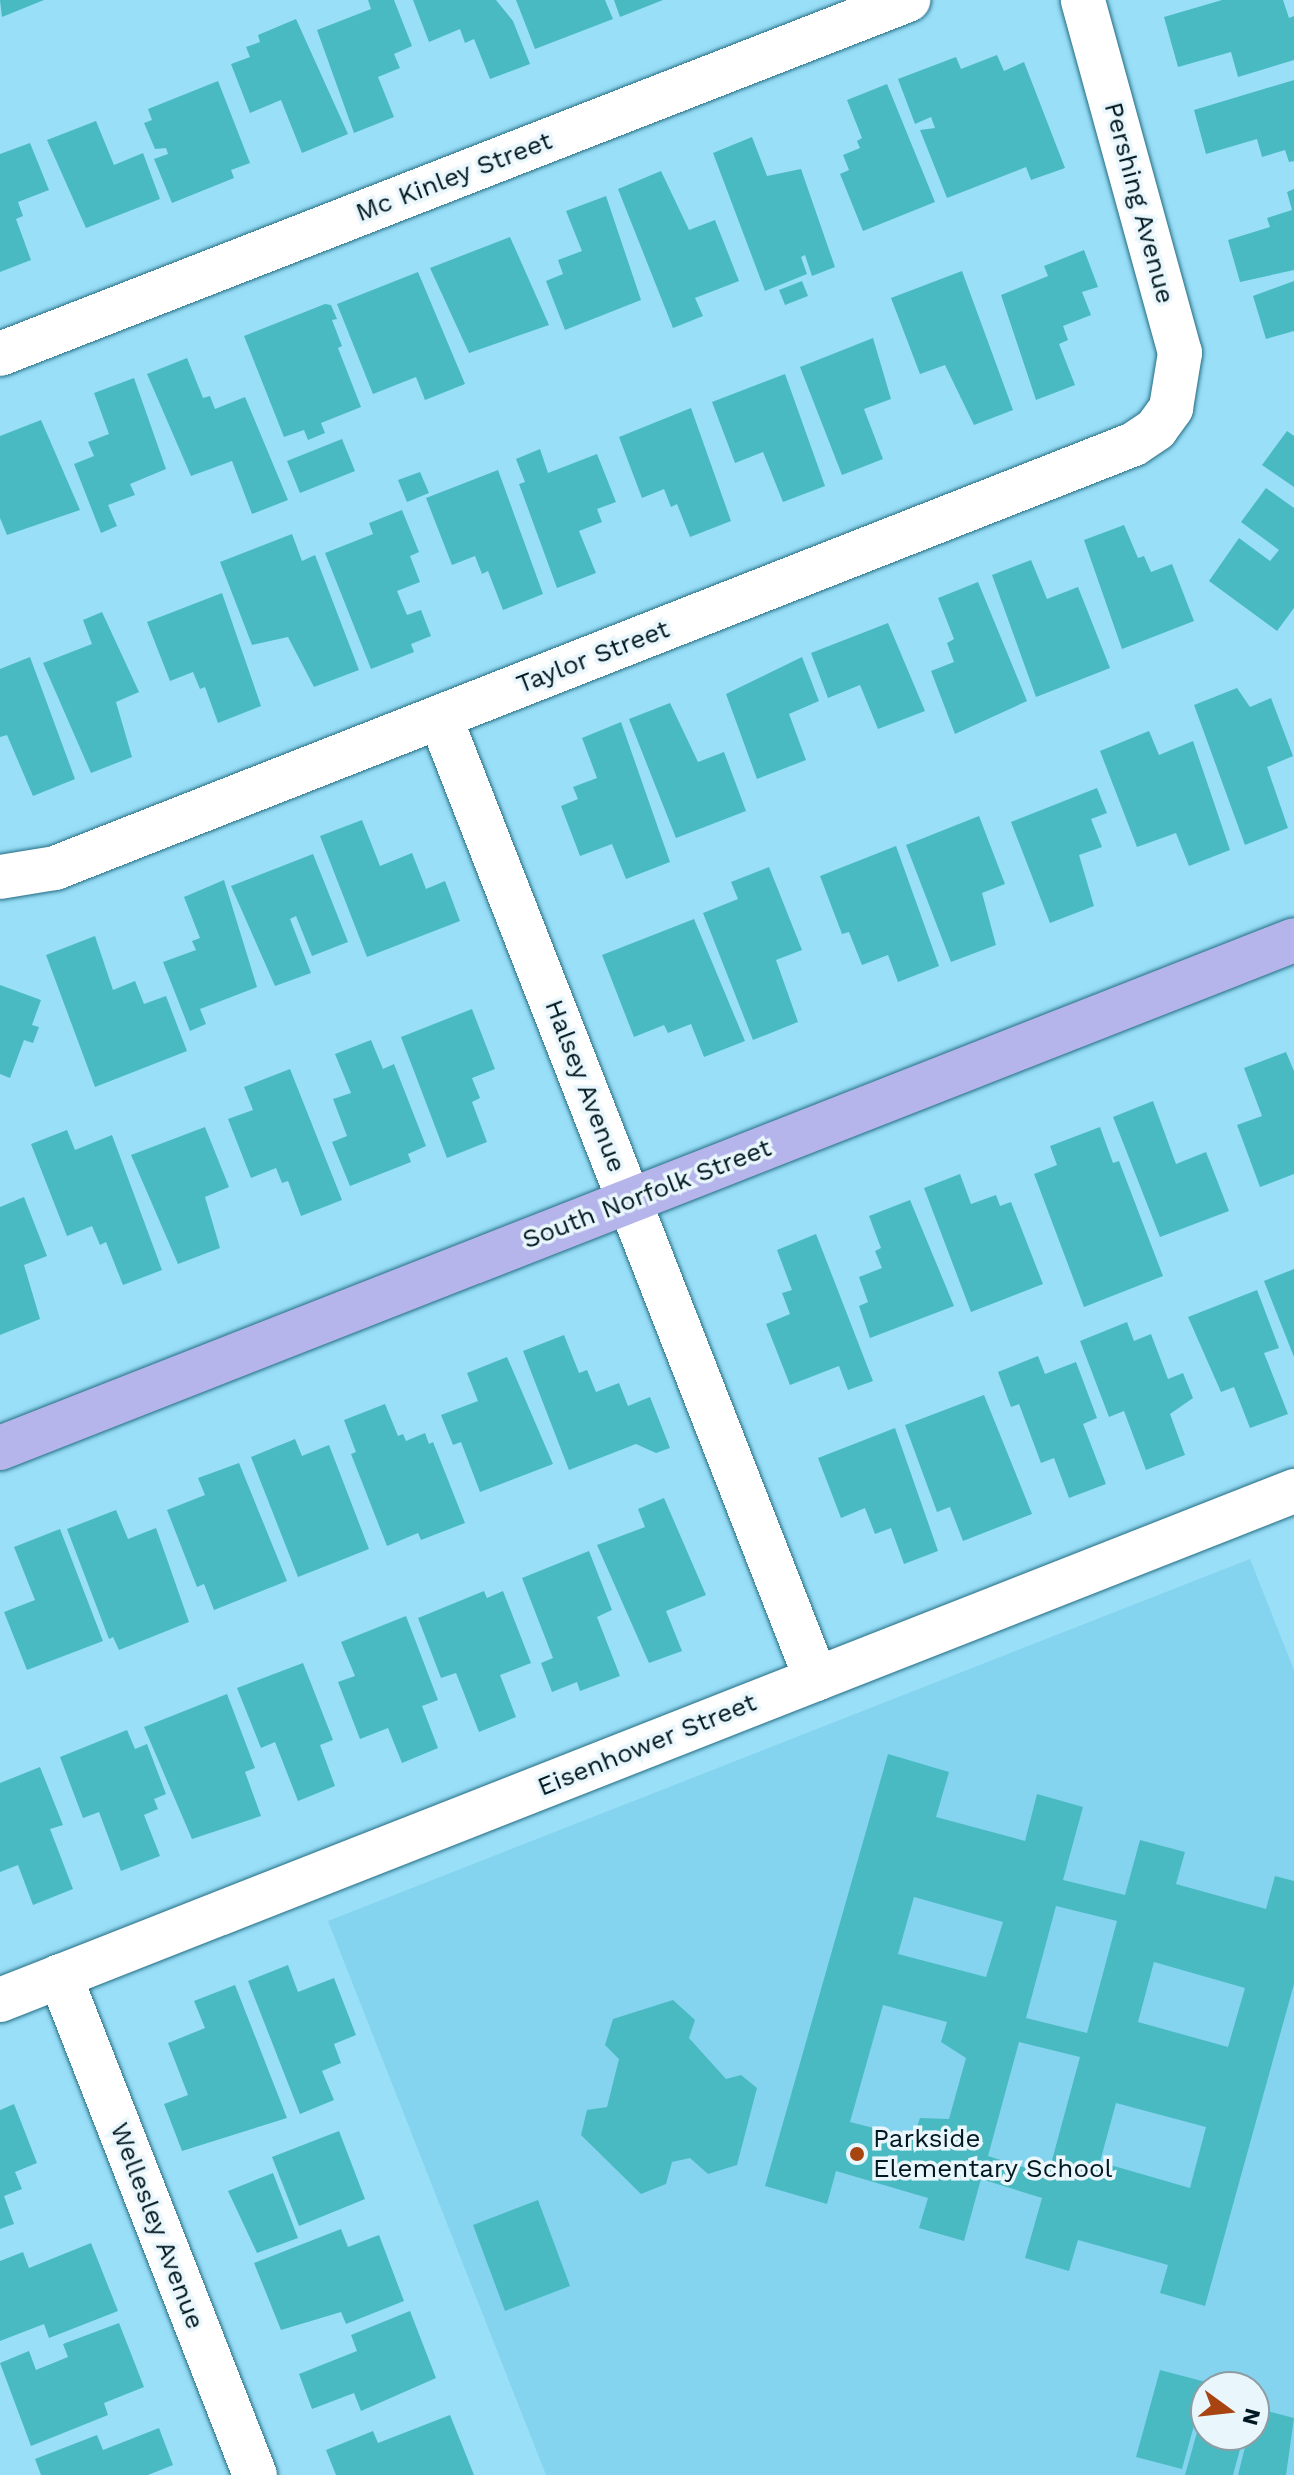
<!DOCTYPE html>
<style>
body{margin:0}
#map{position:relative;width:1294px;height:2475px;overflow:hidden;background:#99dff8;font-family:"Work Sans",sans-serif}
div>[style]{position:absolute}
[style*='--x']{left:calc(var(--x)*1px);top:calc(var(--y)*1px);width:calc(var(--w)*1px);rotate:calc(var(--a)*1deg)}
.built>*{inset:0;background:#84d4f0}
.building>*{inset:0;background:#4abac2}
.roads{filter:drop-shadow(0 0 2px #256d83) drop-shadow(0 0 2px #256d83)}
.minor>*{height:44px;margin:-22px;padding:0 22px;transform-origin:22px;border-radius:22px;background:#fff}
.major>*{height:44px;margin:-22px;padding:0 22px;transform-origin:22px;border-radius:22px;background:#b5b5ec}
.dots>*{width:22px;height:22px;translate:-50% -50%;box-sizing:border-box;border:4px solid #e9f6fb;border-radius:50%}
span{translate:-50% -50%;white-space:nowrap;text-align:center;line-height:1.15;-webkit-text-stroke:7px #e9f6fb;paint-order:stroke}
.street-label{font-size:26px;color:#001821}
.poi-label{font-size:26px;color:#001821}
.left{translate:0 -50%;text-align:left}
.north{position:absolute;left:1190px;top:2371px;width:80px;height:80px;box-sizing:border-box;background:#e9f6fb;border:2px solid #8c9da4;border-radius:50%;rotate:105deg;font-size:22px;font-weight:700;line-height:32px;text-align:center;color:#001821}
.north::after{content:'';display:block;margin:auto;width:28px;height:36px;background:#a84312;clip-path:polygon(50% 0,100% 100%,50% 72%,0 100%)}
</style>
<div id="map">
<div class="built">
<i style="clip-path:polygon(evenodd,1250px 1559px,1294px 1670px,1294px 2475px,546px 2475px,328px 1921px,1250px 1559px,1206px 2387px,1254px 2387px,1254px 2435px,1206px 2435px,1206px 2387px)"></i>
</div>
<div class="building">
<i style="clip-path:polygon(0 0,44px 0,2px 17px)"></i>
<i style="clip-path:polygon(368px 0,394px 0,412px 46px,394px 54px,400px 68px,378px 77px,394px 117px,354px 133px,317px 30px,371px 9px)"></i>
<i style="clip-path:polygon(413px 0,496px 0,513px 21px,530px 64px,490px 79px,474px 39px,465px 43px,460px 29px,429px 42px)"></i>
<i style="clip-path:polygon(516px 0,605px 0,613px 19px,535px 49px)"></i>
<i style="clip-path:polygon(614px 0,663px 0,620px 17px)"></i>
<i style="clip-path:polygon(1222px 0,1283px 0,1289px 18px,1294px 16px,1294px 60px,1238px 77px,1231px 52px,1178px 67px,1164px 17px)"></i>
<i style="clip-path:polygon(296px 19px,348px 134px,302px 153px,281px 100px,250px 113px,231px 64px,250px 57px,246px 47px,260px 42px,258px 35px)"></i>
<i style="clip-path:polygon(997px 55px,1004px 71px,1024px 62px,1065px 168px,1031px 180px,1026px 167px,947px 198px,920px 130px,935px 128px,931px 117px,915px 124px,898px 79px,956px 57px,961px 69px)"></i>
<i style="clip-path:polygon(1294px 80px,1294px 161px,1289px 162px,1285px 150px,1262px 157px,1257px 139px,1206px 154px,1194px 110px)"></i>
<i style="clip-path:polygon(218px 81px,250px 163px,231px 170px,234px 178px,172px 203px,154px 159px,168px 154px,166px 148px,155px 149px,144px 123px,152px 120px,148px 109px)"></i>
<i style="clip-path:polygon(887px 84px,935px 202px,863px 231px,840px 174px,849px 170px,843px 155px,860px 148px,857px 141px,862px 138px,847px 100px)"></i>
<i style="clip-path:polygon(96px 121px,114px 165px,143px 153px,160px 199px,86px 228px,47px 140px)"></i>
<i style="clip-path:polygon(752px 137px,767px 176px,801px 169px,835px 267px,812px 276px,805px 255px,801px 257px,807px 274px,765px 291px,713px 153px)"></i>
<i style="clip-path:polygon(30px 143px,49px 190px,18px 202px,23px 216px,16px 219px,31px 260px,0 272px,0 154px)"></i>
<i style="clip-path:polygon(661px 171px,689px 230px,715px 220px,739px 281px,695px 298px,703px 316px,673px 328px,618px 189px)"></i>
<i style="clip-path:polygon(1294px 189px,1294px 270px,1240px 282px,1228px 240px,1270px 227px,1267px 218px,1292px 210px,1287px 192px)"></i>
<i style="clip-path:polygon(606px 196px,641px 300px,565px 330px,546px 281px,563px 274px,558px 260px,582px 251px,566px 211px)"></i>
<i style="clip-path:polygon(510px 237px,549px 325px,469px 353px,430px 268px)"></i>
<i style="clip-path:polygon(1084px 250px,1098px 287px,1082px 292px,1091px 315px,1063px 326px,1068px 340px,1059px 344px,1075px 385px,1036px 400px,1001px 295px,1048px 276px,1044px 266px)"></i>
<i style="clip-path:polygon(962px 271px,1013px 410px,974px 425px,945px 365px,920px 374px,891px 298px)"></i>
<i style="clip-path:polygon(418px 272px,465px 384px,425px 400px,416px 377px,373px 394px,337px 304px)"></i>
<i style="clip-path:polygon(802px 281px,808px 296px,785px 305px,779px 290px)"></i>
<i style="clip-path:polygon(1294px 281px,1294px 331px,1266px 339px,1253px 296px)"></i>
<i style="clip-path:polygon(325px 304px,331px 305px,337px 319px,332px 320px,342px 346px,338px 348px,361px 407px,321px 423px,325px 433px,308px 440px,304px 430px,284px 437px,244px 336px)"></i>
<i style="clip-path:polygon(873px 338px,891px 399px,864px 409px,883px 459px,842px 475px,800px 367px)"></i>
<i style="clip-path:polygon(187px 358px,203px 398px,210px 396px,215px 409px,245px 397px,288px 500px,252px 514px,232px 461px,191px 476px,147px 374px)"></i>
<i style="clip-path:polygon(785px 374px,825px 486px,783px 502px,763px 452px,735px 463px,712px 402px)"></i>
<i style="clip-path:polygon(134px 378px,166px 469px,130px 484px,135px 495px,108px 505px,117px 526px,101px 533px,74px 464px,94px 456px,88px 442px,109px 434px,94px 393px)"></i>
<i style="clip-path:polygon(691px 408px,731px 521px,690px 537px,677px 504px,671px 507px,664px 489px,642px 498px,619px 437px)"></i>
<i style="clip-path:polygon(41px 420px,80px 510px,7px 535px,0 518px,0 436px)"></i>
<i style="clip-path:polygon(1287px 431px,1294px 436px,1294px 487px,1262px 465px)"></i>
<i style="clip-path:polygon(342px 439px,355px 471px,300px 493px,287px 461px)"></i>
<i style="clip-path:polygon(540px 449px,548px 473px,597px 454px,616px 502px,597px 509px,602px 522px,579px 531px,596px 573px,557px 588px,519px 484px,525px 482px,516px 459px)"></i>
<i style="clip-path:polygon(498px 470px,543px 594px,503px 610px,488px 571px,482px 574px,475px 556px,452px 565px,426px 498px)"></i>
<i style="clip-path:polygon(420px 472px,429px 493px,407px 502px,398px 480px)"></i>
<i style="clip-path:polygon(1266px 488px,1294px 508px,1294px 608px,1277px 631px,1209px 581px,1239px 538px,1270px 561px,1279px 550px,1241px 522px)"></i>
<i style="clip-path:polygon(402px 510px,419px 552px,410px 556px,420px 582px,397px 591px,407px 615px,421px 610px,431px 636px,411px 644px,414px 652px,371px 669px,325px 553px,373px 534px,369px 523px)"></i>
<i style="clip-path:polygon(1124px 525px,1138px 558px,1144px 556px,1151px 572px,1172px 564px,1194px 621px,1122px 649px,1084px 540px)"></i>
<i style="clip-path:polygon(292px 534px,302px 561px,315px 555px,359px 670px,314px 687px,288px 637px,252px 645px,220px 562px)"></i>
<i style="clip-path:polygon(1031px 560px,1047px 599px,1078px 587px,1110px 668px,1036px 697px,992px 575px)"></i>
<i style="clip-path:polygon(978px 582px,1027px 701px,955px 734px,931px 671px,954px 662px,947px 643px,954px 639px,938px 598px)"></i>
<i style="clip-path:polygon(222px 593px,261px 706px,218px 723px,205px 687px,200px 689px,193px 672px,170px 681px,147px 622px)"></i>
<i style="clip-path:polygon(102px 612px,139px 692px,116px 702px,132px 757px,91px 773px,43px 663px,92px 644px,83px 620px)"></i>
<i style="clip-path:polygon(888px 623px,925px 711px,878px 729px,860px 685px,828px 698px,811px 653px)"></i>
<i style="clip-path:polygon(30px 657px,75px 779px,33px 796px,7px 735px,0 737px,0 669px)"></i>
<i style="clip-path:polygon(802px 657px,819px 701px,789px 714px,806px 760px,757px 779px,726px 694px)"></i>
<i style="clip-path:polygon(1237px 688px,1250px 707px,1271px 698px,1293px 756px,1267px 767px,1288px 828px,1245px 845px,1194px 705px)"></i>
<i style="clip-path:polygon(670px 703px,698px 762px,724px 752px,746px 811px,676px 838px,629px 719px)"></i>
<i style="clip-path:polygon(621px 722px,670px 862px,626px 879px,612px 844px,580px 856px,561px 806px,578px 799px,573px 787px,597px 778px,582px 738px)"></i>
<i style="clip-path:polygon(1149px 731px,1159px 755px,1193px 741px,1230px 850px,1189px 866px,1176px 833px,1137px 847px,1100px 751px)"></i>
<i style="clip-path:polygon(1097px 788px,1107px 813px,1091px 819px,1102px 847px,1079px 855px,1094px 906px,1050px 923px,1011px 822px)"></i>
<i style="clip-path:polygon(979px 816px,1005px 884px,982px 893px,996px 945px,951px 962px,906px 845px)"></i>
<i style="clip-path:polygon(362px 820px,380px 866px,412px 853px,426px 889px,445px 881px,460px 921px,367px 957px,320px 836px)"></i>
<i style="clip-path:polygon(896px 846px,939px 966px,898px 982px,888px 955px,862px 965px,849px 932px,842px 934px,820px 876px)"></i>
<i style="clip-path:polygon(313px 854px,348px 942px,312px 956px,296px 916px,290px 919px,311px 973px,275px 986px,231px 886px)"></i>
<i style="clip-path:polygon(769px 867px,802px 950px,776px 960px,798px 1022px,753px 1040px,703px 913px,738px 899px,731px 882px)"></i>
<i style="clip-path:polygon(224px 880px,257px 987px,200px 1009px,206px 1024px,190px 1031px,163px 962px,196px 950px,192px 941px,200px 938px,184px 897px)"></i>
<i style="clip-path:polygon(694px 919px,745px 1041px,704px 1057px,691px 1024px,668px 1033px,664px 1025px,634px 1037px,602px 955px)"></i>
<i style="clip-path:polygon(95px 936px,113px 990px,135px 981px,144px 1004px,166px 996px,187px 1051px,95px 1087px,46px 955px)"></i>
<i style="clip-path:polygon(0 985px,41px 1000px,32px 1025px,39px 1027px,33px 1043px,24px 1040px,10px 1078px,0 1074px)"></i>
<i style="clip-path:polygon(472px 1009px,495px 1069px,472px 1078px,480px 1098px,472px 1102px,487px 1142px,447px 1158px,401px 1037px)"></i>
<i style="clip-path:polygon(371px 1040px,383px 1069px,394px 1064px,426px 1146px,408px 1154px,411px 1162px,350px 1186px,332px 1142px,347px 1136px,333px 1099px,351px 1093px,335px 1054px)"></i>
<i style="clip-path:polygon(1286px 1052px,1294px 1071px,1294px 1174px,1260px 1187px,1237px 1125px,1262px 1116px,1244px 1068px)"></i>
<i style="clip-path:polygon(290px 1069px,342px 1200px,301px 1216px,288px 1181px,282px 1183px,276px 1168px,251px 1178px,228px 1119px,253px 1110px,244px 1087px)"></i>
<i style="clip-path:polygon(1153px 1101px,1176px 1164px,1206px 1152px,1229px 1211px,1160px 1237px,1113px 1117px)"></i>
<i style="clip-path:polygon(205px 1127px,229px 1187px,205px 1197px,220px 1248px,178px 1264px,131px 1155px)"></i>
<i style="clip-path:polygon(1100px 1127px,1113px 1163px,1119px 1161px,1163px 1276px,1084px 1307px,1034px 1174px,1057px 1165px,1050px 1146px)"></i>
<i style="clip-path:polygon(67px 1130px,75px 1150px,112px 1135px,162px 1270px,123px 1285px,106px 1242px,100px 1245px,92px 1226px,67px 1236px,31px 1144px)"></i>
<i style="clip-path:polygon(960px 1174px,971px 1204px,996px 1195px,1000px 1206px,1011px 1202px,1043px 1284px,971px 1312px,924px 1188px)"></i>
<i style="clip-path:polygon(24px 1197px,47px 1256px,24px 1265px,40px 1319px,0 1335px,0 1207px)"></i>
<i style="clip-path:polygon(910px 1200px,954px 1306px,870px 1338px,859px 1306px,868px 1302px,859px 1277px,882px 1268px,875px 1251px,881px 1248px,869px 1216px)"></i>
<i style="clip-path:polygon(816px 1234px,873px 1381px,848px 1390px,839px 1366px,790px 1385px,766px 1324px,790px 1314px,782px 1293px,792px 1290px,777px 1250px)"></i>
<i style="clip-path:polygon(1294px 1269px,1294px 1357px,1264px 1281px)"></i>
<i style="clip-path:polygon(1257px 1290px,1279px 1348px,1264px 1353px,1288px 1414px,1250px 1428px,1234px 1387px,1221px 1392px,1188px 1317px)"></i>
<i style="clip-path:polygon(1127px 1322px,1134px 1341px,1151px 1334px,1168px 1379px,1183px 1373px,1193px 1398px,1170px 1414px,1185px 1455px,1146px 1470px,1124px 1411px,1109px 1417px,1080px 1341px)"></i>
<i style="clip-path:polygon(564px 1335px,579px 1373px,587px 1370px,596px 1392px,619px 1383px,628px 1406px,650px 1397px,670px 1448px,656px 1453px,636px 1444px,569px 1470px,523px 1351px)"></i>
<i style="clip-path:polygon(1038px 1356px,1045px 1374px,1076px 1362px,1097px 1418px,1083px 1424px,1106px 1484px,1069px 1498px,1054px 1458px,1041px 1463px,1019px 1404px,1011px 1407px,998px 1372px)"></i>
<i style="clip-path:polygon(507px 1357px,553px 1464px,480px 1492px,461px 1442px,453px 1445px,441px 1415px,478px 1401px,467px 1373px)"></i>
<i style="clip-path:polygon(984px 1395px,1032px 1514px,963px 1541px,950px 1507px,937px 1512px,905px 1425px)"></i>
<i style="clip-path:polygon(385px 1404px,398px 1436px,403px 1434px,406px 1441px,425px 1433px,429px 1444px,433px 1442px,465px 1523px,421px 1540px,418px 1533px,387px 1546px,351px 1454px,356px 1452px,344px 1420px)"></i>
<i style="clip-path:polygon(895px 1428px,938px 1551px,904px 1564px,891px 1528px,875px 1534px,865px 1508px,841px 1518px,818px 1458px)"></i>
<i style="clip-path:polygon(295px 1439px,302px 1456px,329px 1445px,369px 1549px,298px 1577px,251px 1457px)"></i>
<i style="clip-path:polygon(239px 1463px,287px 1581px,214px 1610px,204px 1584px,197px 1587px,167px 1510px,205px 1495px,198px 1478px)"></i>
<i style="clip-path:polygon(664px 1498px,706px 1595px,666px 1611px,682px 1651px,649px 1663px,597px 1545px,645px 1527px,638px 1509px)"></i>
<i style="clip-path:polygon(116px 1510px,128px 1539px,156px 1528px,189px 1622px,119px 1650px,113px 1637px,109px 1639px,67px 1529px)"></i>
<i style="clip-path:polygon(60px 1529px,103px 1641px,27px 1670px,4px 1612px,35px 1600px,14px 1547px)"></i>
<i style="clip-path:polygon(589px 1551px,612px 1610px,597px 1617px,620px 1676px,580px 1691px,577px 1682px,552px 1692px,541px 1663px,553px 1658px,522px 1578px)"></i>
<i style="clip-path:polygon(484px 1591px,487px 1598px,503px 1591px,531px 1663px,500px 1675px,516px 1717px,479px 1732px,456px 1673px,441px 1678px,418px 1618px)"></i>
<i style="clip-path:polygon(406px 1616px,438px 1700px,422px 1706px,438px 1748px,402px 1763px,388px 1728px,360px 1739px,338px 1682px,355px 1676px,341px 1642px)"></i>
<i style="clip-path:polygon(303px 1663px,333px 1740px,320px 1745px,335px 1786px,298px 1801px,275px 1742px,261px 1748px,237px 1688px)"></i>
<i style="clip-path:polygon(227px 1694px,255px 1768px,245px 1772px,261px 1816px,192px 1839px,144px 1727px)"></i>
<i style="clip-path:polygon(127px 1730px,135px 1749px,147px 1744px,166px 1794px,154px 1799px,158px 1809px,144px 1815px,160px 1856px,121px 1871px,99px 1812px,83px 1818px,60px 1757px)"></i>
<i style="clip-path:polygon(evenodd,888px 1754px,949px 1772px,936px 1817px,1025px 1841px,1037px 1794px,1083px 1807px,1063px 1880px,1125px 1895px,1140px 1840px,1185px 1852px,1176px 1884px,1266px 1909px,1275px 1876px,1294px 1881px,1294px 1984px,1205px 2306px,1160px 2293px,1168px 2265px,1078px 2240px,1069px 2271px,1025px 2258px,1042px 2198px,981px 2179px,964px 2241px,919px 2228px,928px 2198px,836px 2171px,827px 2204px,765px 2186px,888px 1754px,914px 1897px,1003px 1922px,986px 1977px,898px 1954px,914px 1897px,888px 1754px,1056px 1906px,1117px 1921px,1087px 2033px,1026px 2018px,1056px 1906px,888px 1754px,1154px 1962px,1245px 1988px,1228px 2047px,1138px 2022px,1154px 1962px,888px 1754px,883px 2005px,947px 2022px,941px 2042px,966px 2058px,949px 2119px,920px 2118px,913px 2138px,850px 2122px,883px 2005px,888px 1754px,1019px 2042px,1080px 2057px,1048px 2175px,988px 2156px,1019px 2042px,888px 1754px,1116px 2103px,1206px 2127px,1190px 2188px,1100px 2162px,1116px 2103px)"></i>
<i style="clip-path:polygon(40px 1767px,63px 1825px,50px 1829px,73px 1889px,33px 1905px,18px 1865px,0 1872px,0 1783px)"></i>
<i style="clip-path:polygon(288px 1965px,298px 1992px,334px 1978px,356px 2035px,334px 2044px,341px 2063px,322px 2071px,334px 2100px,300px 2114px,248px 1981px)"></i>
<i style="clip-path:polygon(235px 1985px,287px 2118px,182px 2151px,164px 2104px,188px 2095px,168px 2043px,205px 2028px,194px 2001px)"></i>
<i style="clip-path:polygon(673px 2000px,695px 2020px,689px 2038px,726px 2079px,741px 2075px,757px 2088px,737px 2165px,708px 2174px,690px 2158px,672px 2162px,666px 2184px,641px 2194px,581px 2135px,587px 2110px,607px 2107px,619px 2059px,605px 2045px,613px 2019px)"></i>
<i style="clip-path:polygon(14px 2104px,37px 2163px,15px 2172px,22px 2189px,4px 2196px,14px 2224px,0 2229px,0 2110px)"></i>
<i style="clip-path:polygon(339px 2131px,365px 2199px,299px 2226px,272px 2157px)"></i>
<i style="clip-path:polygon(273px 2173px,298px 2238px,257px 2253px,228px 2191px)"></i>
<i style="clip-path:polygon(538px 2200px,570px 2286px,505px 2311px,473px 2225px)"></i>
<i style="clip-path:polygon(341px 2229px,348px 2247px,379px 2235px,404px 2301px,346px 2324px,341px 2312px,281px 2330px,254px 2263px)"></i>
<i style="clip-path:polygon(91px 2243px,118px 2311px,49px 2338px,44px 2324px,0 2341px,0 2261px,23px 2252px,29px 2268px)"></i>
<i style="clip-path:polygon(410px 2311px,436px 2378px,361px 2411px,354px 2393px,312px 2409px,299px 2374px,357px 2351px,351px 2335px)"></i>
<i style="clip-path:polygon(119px 2323px,144px 2387px,104px 2403px,108px 2415px,31px 2446px,0 2363px,29px 2351px,36px 2370px,68px 2357px,63px 2344px)"></i>
<i style="clip-path:polygon(1160px 2370px,1206px 2382px,1182px 2469px,1136px 2457px)"></i>
<i style="clip-path:polygon(1206px 2400px,1206px 2435px,1244px 2435px,1233px 2475px,1185px 2475px)"></i>
<i style="clip-path:polygon(1256px 2408px,1294px 2418px,1286px 2475px,1238px 2475px,1248px 2435px,1254px 2435px)"></i>
<i style="clip-path:polygon(450px 2415px,474px 2475px,336px 2475px,326px 2450px,373px 2431px,378px 2443px)"></i>
<i style="clip-path:polygon(159px 2428px,173px 2465px,148px 2475px,41px 2475px,35px 2459px,97px 2435px,103px 2450px)"></i>
</div>
<div class="roads">
<div class="minor">
<i style="--x:0;--y:354;--w:975;--a:-21.3"></i>
<i style="--x:440;--y:717;--w:1033;--a:68.65"></i>
<i style="--x:0;--y:877;--w:56;--a:-9.3"></i>
<i style="--x:55;--y:868;--w:1159;--a:-21.45"></i>
<i style="--x:1134;--y:444;--w:27;--a:-34"></i>
<i style="--x:1156;--y:429;--w:26;--a:-54"></i>
<i style="--x:1171;--y:408;--w:56;--a:-80.7"></i>
<i style="--x:1180;--y:353;--w:366;--a:-105.4"></i>
<i style="--x:60;--y:1976;--w:536;--a:68.66"></i>
<i style="--x:0;--y:2000;--w:1391;--a:-21.47"></i>
</div>
<div class="major">
<i style="--x:0;--y:1448;--w:1390;--a:-21.43"></i>
</div>
</div>
<div class="dots">
<i style="left:857px;top:2154px;background:#a84312"></i>
</div>
<div class="street-label">
<span style="left:454px;top:177px;rotate:-21deg">Mc Kinley Street</span>
<span style="left:1139px;top:203px;rotate:75deg">Pershing Avenue</span>
<span style="left:593px;top:657px;rotate:-21deg">Taylor Street</span>
<span style="left:585px;top:1086px;rotate:69deg">Halsey Avenue</span>
<span style="left:647px;top:1194px;rotate:-21deg">South Norfolk Street</span>
<span style="left:647px;top:1745px;rotate:-22deg">Eisenhower Street</span>
<span style="left:157px;top:2226px;rotate:69deg">Wellesley Avenue</span>
</div>
<div class="poi-label">
<span class="left" style="left:873px;top:2154px">Parkside<br>Elementary School</span>
</div>
<div class="north">N</div>
</div>
